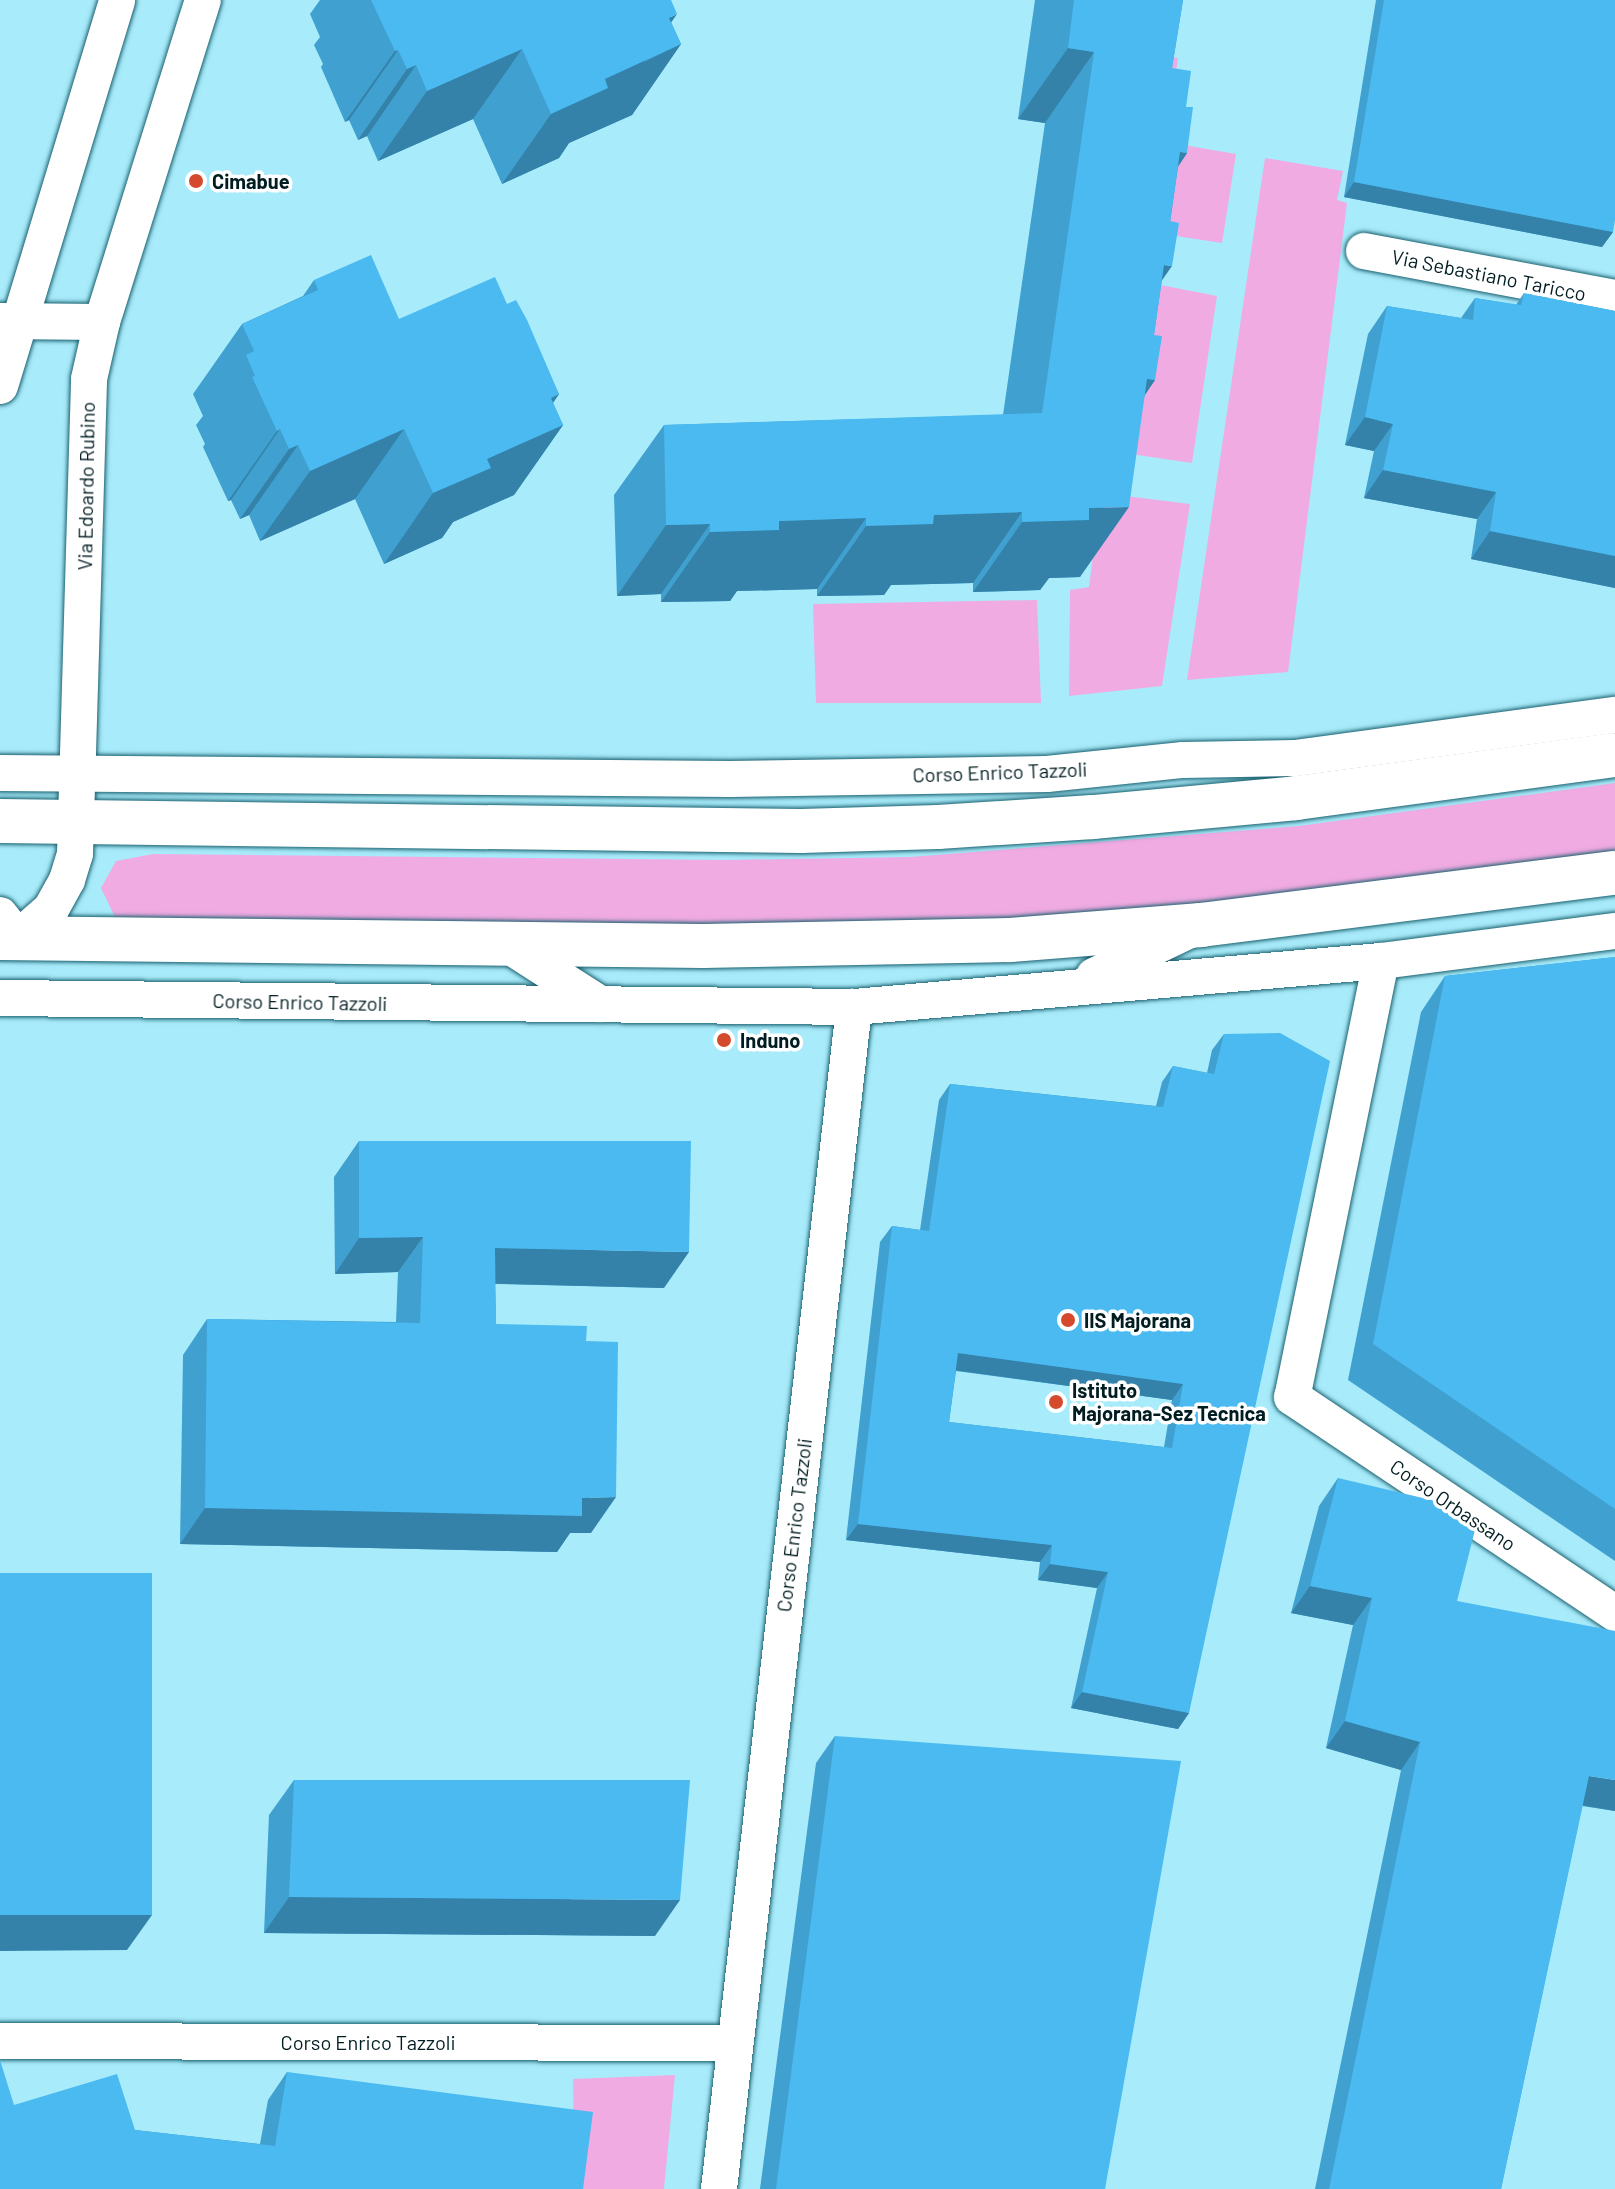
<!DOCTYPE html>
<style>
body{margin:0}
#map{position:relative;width:1615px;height:2189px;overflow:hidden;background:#a8ebfb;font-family:Barlow,sans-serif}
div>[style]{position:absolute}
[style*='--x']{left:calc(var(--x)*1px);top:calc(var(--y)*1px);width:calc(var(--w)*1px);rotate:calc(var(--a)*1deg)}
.green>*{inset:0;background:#f1abe3}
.roads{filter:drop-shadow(0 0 2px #19606e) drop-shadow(0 0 2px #19606e)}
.street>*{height:36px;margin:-18px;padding:0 18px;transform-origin:18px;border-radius:18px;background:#fff}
.secondary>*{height:44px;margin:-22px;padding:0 22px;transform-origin:22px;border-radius:22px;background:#fff}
.wall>*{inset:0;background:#40a0cf}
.shaded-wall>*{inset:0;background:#3482a9}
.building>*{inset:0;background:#4abaf1}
.dots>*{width:22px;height:22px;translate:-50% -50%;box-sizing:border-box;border:4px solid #fff;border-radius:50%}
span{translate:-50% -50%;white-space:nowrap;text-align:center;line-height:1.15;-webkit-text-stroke:7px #fff;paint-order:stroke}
.poi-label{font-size:20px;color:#011d22;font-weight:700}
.left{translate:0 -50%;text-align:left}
.street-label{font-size:20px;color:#011d22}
</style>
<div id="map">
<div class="green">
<i style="clip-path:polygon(1139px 55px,1178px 58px,1166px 142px,1236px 154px,1222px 243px,1143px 231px)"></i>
<i style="clip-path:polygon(1265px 158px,1343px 171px,1337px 200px,1347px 203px,1288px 672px,1187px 680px)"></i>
<i style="clip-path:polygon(1140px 281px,1217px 296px,1192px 463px,1110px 451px)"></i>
<i style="clip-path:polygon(1101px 493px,1190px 504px,1162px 686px,1069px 696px,1070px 590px,1089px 587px)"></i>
<i style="clip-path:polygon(1037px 600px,1041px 703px,816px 703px,813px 604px)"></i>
<i style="clip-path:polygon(1615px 783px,1615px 855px,1308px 896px,914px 928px,115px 917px,101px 888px,116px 861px,153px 854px,725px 860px,910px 857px,1299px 826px)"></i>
<i style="clip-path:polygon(675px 2075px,664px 2189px,567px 2189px,574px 2139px,573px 2079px)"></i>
</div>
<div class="roads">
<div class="street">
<i style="--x:1364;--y:251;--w:255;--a:10.6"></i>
<i style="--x:0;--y:321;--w:102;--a:0.6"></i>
<i style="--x:0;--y:386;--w:403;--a:-73.1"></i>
<i style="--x:0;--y:773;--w:730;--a:0.47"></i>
<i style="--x:730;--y:779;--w:317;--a:-0.9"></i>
<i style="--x:1047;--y:774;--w:137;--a:-5.9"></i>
<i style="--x:1183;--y:760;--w:113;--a:-1"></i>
<i style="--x:1296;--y:758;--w:322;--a:-7.7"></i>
<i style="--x:0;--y:915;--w:29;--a:52"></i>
<i style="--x:18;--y:938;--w:44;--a:-41.3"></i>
<i style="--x:51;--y:909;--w:33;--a:-61"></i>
<i style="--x:67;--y:880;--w:27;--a:-73"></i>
<i style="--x:75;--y:854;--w:475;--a:-88.3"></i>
<i style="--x:89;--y:379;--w:58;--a:-77.2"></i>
<i style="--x:102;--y:322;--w:337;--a:-72.6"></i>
<i style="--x:505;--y:943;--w:113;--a:32.7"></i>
<i style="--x:1381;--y:961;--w:445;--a:101.5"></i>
<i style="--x:1292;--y:1397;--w:389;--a:33.8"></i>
<i style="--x:1094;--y:976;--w:109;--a:-25.6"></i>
<i style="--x:0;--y:998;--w:854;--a:0.6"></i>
<i style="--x:854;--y:1007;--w:529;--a:-4.99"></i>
<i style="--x:1381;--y:961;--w:236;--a:-7.3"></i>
<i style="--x:0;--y:2041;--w:735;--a:0.16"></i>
<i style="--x:719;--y:2189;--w:1190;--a:-83.48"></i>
</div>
<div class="secondary">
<i style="--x:0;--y:821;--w:801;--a:0.72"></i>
<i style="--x:801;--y:831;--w:137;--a:-1.7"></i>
<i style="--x:938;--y:827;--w:155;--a:-3.7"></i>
<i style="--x:1093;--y:817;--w:204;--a:-5.3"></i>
<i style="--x:1296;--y:798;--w:322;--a:-7.7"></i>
<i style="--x:0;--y:938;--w:703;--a:0.65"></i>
<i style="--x:703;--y:946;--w:307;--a:-1.1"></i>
<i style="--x:1010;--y:940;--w:192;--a:-4.5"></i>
<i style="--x:1201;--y:925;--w:417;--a:-7.2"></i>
</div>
</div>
<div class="wall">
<i style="clip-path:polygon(320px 0,671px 0,671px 22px,681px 44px,632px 115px,569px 143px,559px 158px,502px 184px,473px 119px,378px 161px,367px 136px,358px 140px,349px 120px,345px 122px,321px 67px,323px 64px,314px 45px,320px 37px,310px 14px)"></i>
<i style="clip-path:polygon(1035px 0,1183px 0,1172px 68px,1186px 107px,1187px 153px,1178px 167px,1154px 335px,1155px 380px,1145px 395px,1080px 577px,1049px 578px,1040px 590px,973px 592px,973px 583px,891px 585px,884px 595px,817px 596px,817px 589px,737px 591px,730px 601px,661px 602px,661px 594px,617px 596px,614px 495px,664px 425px,1003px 415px,1045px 123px,1018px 119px)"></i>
<i style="clip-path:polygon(1376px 0,1615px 0,1613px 232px,1602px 247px,1344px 197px)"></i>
<i style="clip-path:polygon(314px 280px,399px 319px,507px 304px,559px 394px,553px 403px,563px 425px,514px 495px,453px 522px,442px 538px,384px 564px,355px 499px,260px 541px,249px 515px,240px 519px,231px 500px,228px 501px,203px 447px,205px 444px,196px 425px,203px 416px,193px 394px,242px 324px,303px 296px)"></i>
<i style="clip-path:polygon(1524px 293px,1615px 311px,1615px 588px,1471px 559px,1477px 519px,1364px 498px,1374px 451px,1345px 445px,1368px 334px,1387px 306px,1461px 318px,1475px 298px,1516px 305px)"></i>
<i style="clip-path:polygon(1615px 957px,1615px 1561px,1348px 1380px,1421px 1012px,1445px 976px)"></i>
<i style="clip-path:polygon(evenodd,1224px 1034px,1189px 1713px,1178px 1729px,1071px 1708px,1097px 1588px,1038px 1580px,1040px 1562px,846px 1540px,880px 1242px,892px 1226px,920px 1230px,939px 1100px,950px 1084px,1156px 1106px,1162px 1082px,1173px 1066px,1207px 1073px,1212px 1050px,1224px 1034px,956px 1371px,1172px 1400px,1164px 1447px,949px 1422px,956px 1371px)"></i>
<i style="clip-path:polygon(359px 1141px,664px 1288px,495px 1284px,496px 1324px,586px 1341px,591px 1533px,570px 1533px,557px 1552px,180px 1544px,183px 1355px,207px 1319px,396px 1322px,398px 1272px,335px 1274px,334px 1177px)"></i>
<i style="clip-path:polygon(1338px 1478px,1457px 1601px,1615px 1811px,1582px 1806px,1501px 2189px,1315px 2189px,1401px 1770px,1326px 1748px,1353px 1625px,1291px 1613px,1319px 1506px)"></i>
<i style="clip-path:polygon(835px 1736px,1105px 2189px,760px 2189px,816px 1763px)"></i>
<i style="clip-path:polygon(294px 1780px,655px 1936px,264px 1933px,269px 1815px)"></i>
<i style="clip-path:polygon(287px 2072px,583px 2189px,0 2189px,14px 2105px,135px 2130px,260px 2144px,268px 2100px)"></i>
</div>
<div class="shaded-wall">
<i style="clip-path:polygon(677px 14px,644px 62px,681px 44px,632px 115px,569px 143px,559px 158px,502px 184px,551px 114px,669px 18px)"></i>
<i style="clip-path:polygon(1068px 48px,1094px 52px,1045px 123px,1018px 119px)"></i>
<i style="clip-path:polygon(522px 49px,473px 119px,378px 161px,427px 91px)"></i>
<i style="clip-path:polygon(398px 50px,349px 120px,345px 122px,395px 51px)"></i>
<i style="clip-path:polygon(416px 65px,367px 136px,358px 140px,407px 69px)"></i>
<i style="clip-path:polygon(1180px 152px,1187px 153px,1138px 224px)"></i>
<i style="clip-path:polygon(1354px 182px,1613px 232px,1602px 247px,1344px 197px)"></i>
<i style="clip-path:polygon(1164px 265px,1172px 266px,1123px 336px)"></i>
<i style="clip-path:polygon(1147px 379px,1155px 380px,1106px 450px)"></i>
<i style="clip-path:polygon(559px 394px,526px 441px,563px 425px,514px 495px,453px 522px,442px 538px,384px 564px,433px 493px,487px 459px,551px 398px)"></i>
<i style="clip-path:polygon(1365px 417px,1393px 424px,1374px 451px,1345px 445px)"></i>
<i style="clip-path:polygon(280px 429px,231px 500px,228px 501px,277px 431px)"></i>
<i style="clip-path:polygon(404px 429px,355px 499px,260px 541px,310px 471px)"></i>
<i style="clip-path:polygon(298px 445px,249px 515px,240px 519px,289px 449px)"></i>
<i style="clip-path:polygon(1383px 470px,1496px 492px,1477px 519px,1364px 498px)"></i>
<i style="clip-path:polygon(1129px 507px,1080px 577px,1049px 578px,1040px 590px,973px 592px,1022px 522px,1089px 508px)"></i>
<i style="clip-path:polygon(1022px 512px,973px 583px,891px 585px,884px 595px,817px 596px,866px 526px,934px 515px)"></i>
<i style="clip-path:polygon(866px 518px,817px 589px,737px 591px,730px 601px,661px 602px,710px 532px,779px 521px)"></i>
<i style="clip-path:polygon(710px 524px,661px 594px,617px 596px,666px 525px)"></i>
<i style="clip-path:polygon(1490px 531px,1615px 556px,1615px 588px,1471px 559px)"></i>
<i style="clip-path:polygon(423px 1237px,398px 1272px,335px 1274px,359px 1238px)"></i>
<i style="clip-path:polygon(495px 1248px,689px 1252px,664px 1288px,470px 1283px)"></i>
<i style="clip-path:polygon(958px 1353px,1183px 1384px,1172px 1400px,946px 1369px)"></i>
<i style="clip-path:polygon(616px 1497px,591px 1533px,570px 1533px,557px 1552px,180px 1544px,205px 1508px)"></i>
<i style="clip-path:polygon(858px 1524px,1052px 1545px,1040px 1562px,846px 1540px)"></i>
<i style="clip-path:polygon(1050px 1564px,1108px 1572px,1097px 1588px,1038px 1580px)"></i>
<i style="clip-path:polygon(1310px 1586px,1372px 1598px,1353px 1625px,1291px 1613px)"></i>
<i style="clip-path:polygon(1082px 1692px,1189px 1713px,1178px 1729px,1071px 1708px)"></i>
<i style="clip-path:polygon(1345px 1721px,1420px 1742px,1401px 1770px,1326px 1748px)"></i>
<i style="clip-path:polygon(1589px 1776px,1615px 1780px,1615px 1811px,1569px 1803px)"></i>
<i style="clip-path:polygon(289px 1897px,680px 1900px,655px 1936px,264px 1933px)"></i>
<i style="clip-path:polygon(0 1915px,152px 1915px,127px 1950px,0 1951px)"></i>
</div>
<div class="building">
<i style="clip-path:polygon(371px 0,671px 0,677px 14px,669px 18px,681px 44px,605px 79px,608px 88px,551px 114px,522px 49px,427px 91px,416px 65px,407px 69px,398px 50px,395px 51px)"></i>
<i style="clip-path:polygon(1074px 0,1183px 0,1172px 68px,1191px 71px,1186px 107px,1193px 107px,1187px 153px,1180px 152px,1170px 221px,1179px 223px,1172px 266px,1164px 265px,1154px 335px,1162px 336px,1155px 380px,1147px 379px,1129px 507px,1089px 508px,1089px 520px,1022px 522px,1022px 512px,934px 515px,933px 524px,866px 526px,866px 518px,779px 521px,779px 530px,710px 532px,710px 524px,666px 525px,664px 425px,1042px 413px,1094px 52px,1068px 48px)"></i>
<i style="clip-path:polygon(1384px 0,1615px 0,1615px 220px,1613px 232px,1354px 182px)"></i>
<i style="clip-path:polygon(371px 255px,399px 319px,495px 277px,507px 304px,516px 300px,527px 320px,559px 394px,551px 398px,563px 425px,487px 459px,491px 468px,433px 493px,404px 429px,310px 471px,298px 445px,289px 449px,280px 429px,277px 431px,252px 377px,255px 376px,246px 355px,254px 351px,242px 324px,318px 290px,314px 280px)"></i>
<i style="clip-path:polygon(1524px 293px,1615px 311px,1615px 556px,1490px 531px,1496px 492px,1383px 470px,1393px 424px,1365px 417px,1387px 306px,1473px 320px,1475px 298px,1521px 305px)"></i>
<i style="clip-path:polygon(1615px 957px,1615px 1509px,1373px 1344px,1445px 976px)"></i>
<i style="clip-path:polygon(evenodd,1280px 1033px,1330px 1061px,1189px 1713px,1082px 1692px,1108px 1572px,1050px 1564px,1052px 1545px,858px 1524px,892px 1226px,929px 1231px,950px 1084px,1163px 1107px,1173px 1066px,1214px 1074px,1224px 1034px,1280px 1033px,958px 1353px,1183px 1384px,1172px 1448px,949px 1422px,958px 1353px)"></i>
<i style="clip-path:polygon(359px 1141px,691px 1141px,689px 1252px,495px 1248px,496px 1324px,587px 1326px,586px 1341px,618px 1342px,616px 1497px,582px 1498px,582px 1516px,205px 1508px,207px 1319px,420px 1323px,423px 1237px,359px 1238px)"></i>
<i style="clip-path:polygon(1338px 1478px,1444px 1503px,1476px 1526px,1457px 1601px,1615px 1631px,1615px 1780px,1589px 1776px,1501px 2189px,1329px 2189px,1420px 1742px,1345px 1721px,1372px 1598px,1310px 1586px)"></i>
<i style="clip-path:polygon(0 1573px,152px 1573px,152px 1915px,0 1915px)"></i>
<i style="clip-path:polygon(835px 1736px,1181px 1761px,1105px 2189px,776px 2189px)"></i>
<i style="clip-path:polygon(294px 1780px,690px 1780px,680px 1900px,289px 1897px)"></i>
<i style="clip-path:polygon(0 2060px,14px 2105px,117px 2074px,135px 2130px,275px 2146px,287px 2072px,593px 2112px,583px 2189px,0 2189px)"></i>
</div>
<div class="dots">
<i style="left:196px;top:181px;background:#d54a2c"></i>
<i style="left:724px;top:1040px;background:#d54a2c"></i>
<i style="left:1068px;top:1320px;background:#d54a2c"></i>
<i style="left:1056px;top:1402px;background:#d54a2c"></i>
</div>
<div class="poi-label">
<span class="left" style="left:212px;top:181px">Cimabue</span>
<span class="left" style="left:740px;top:1040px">Induno</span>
<span class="left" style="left:1084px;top:1320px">IIS Majorana</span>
<span class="left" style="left:1072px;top:1402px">Istituto<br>Majorana-Sez Tecnica</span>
</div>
<div class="street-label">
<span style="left:1489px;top:275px;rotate:11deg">Via Sebastiano Taricco</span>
<span style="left:86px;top:486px;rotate:-89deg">Via Edoardo Rubino</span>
<span style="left:1000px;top:772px;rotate:-2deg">Corso Enrico Tazzoli</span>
<span style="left:300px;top:1002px;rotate:1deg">Corso Enrico Tazzoli</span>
<span style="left:1453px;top:1505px;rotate:34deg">Corso Orbassano</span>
<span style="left:794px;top:1525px;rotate:-83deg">Corso Enrico Tazzoli</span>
<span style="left:368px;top:2042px">Corso Enrico Tazzoli</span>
</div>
</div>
